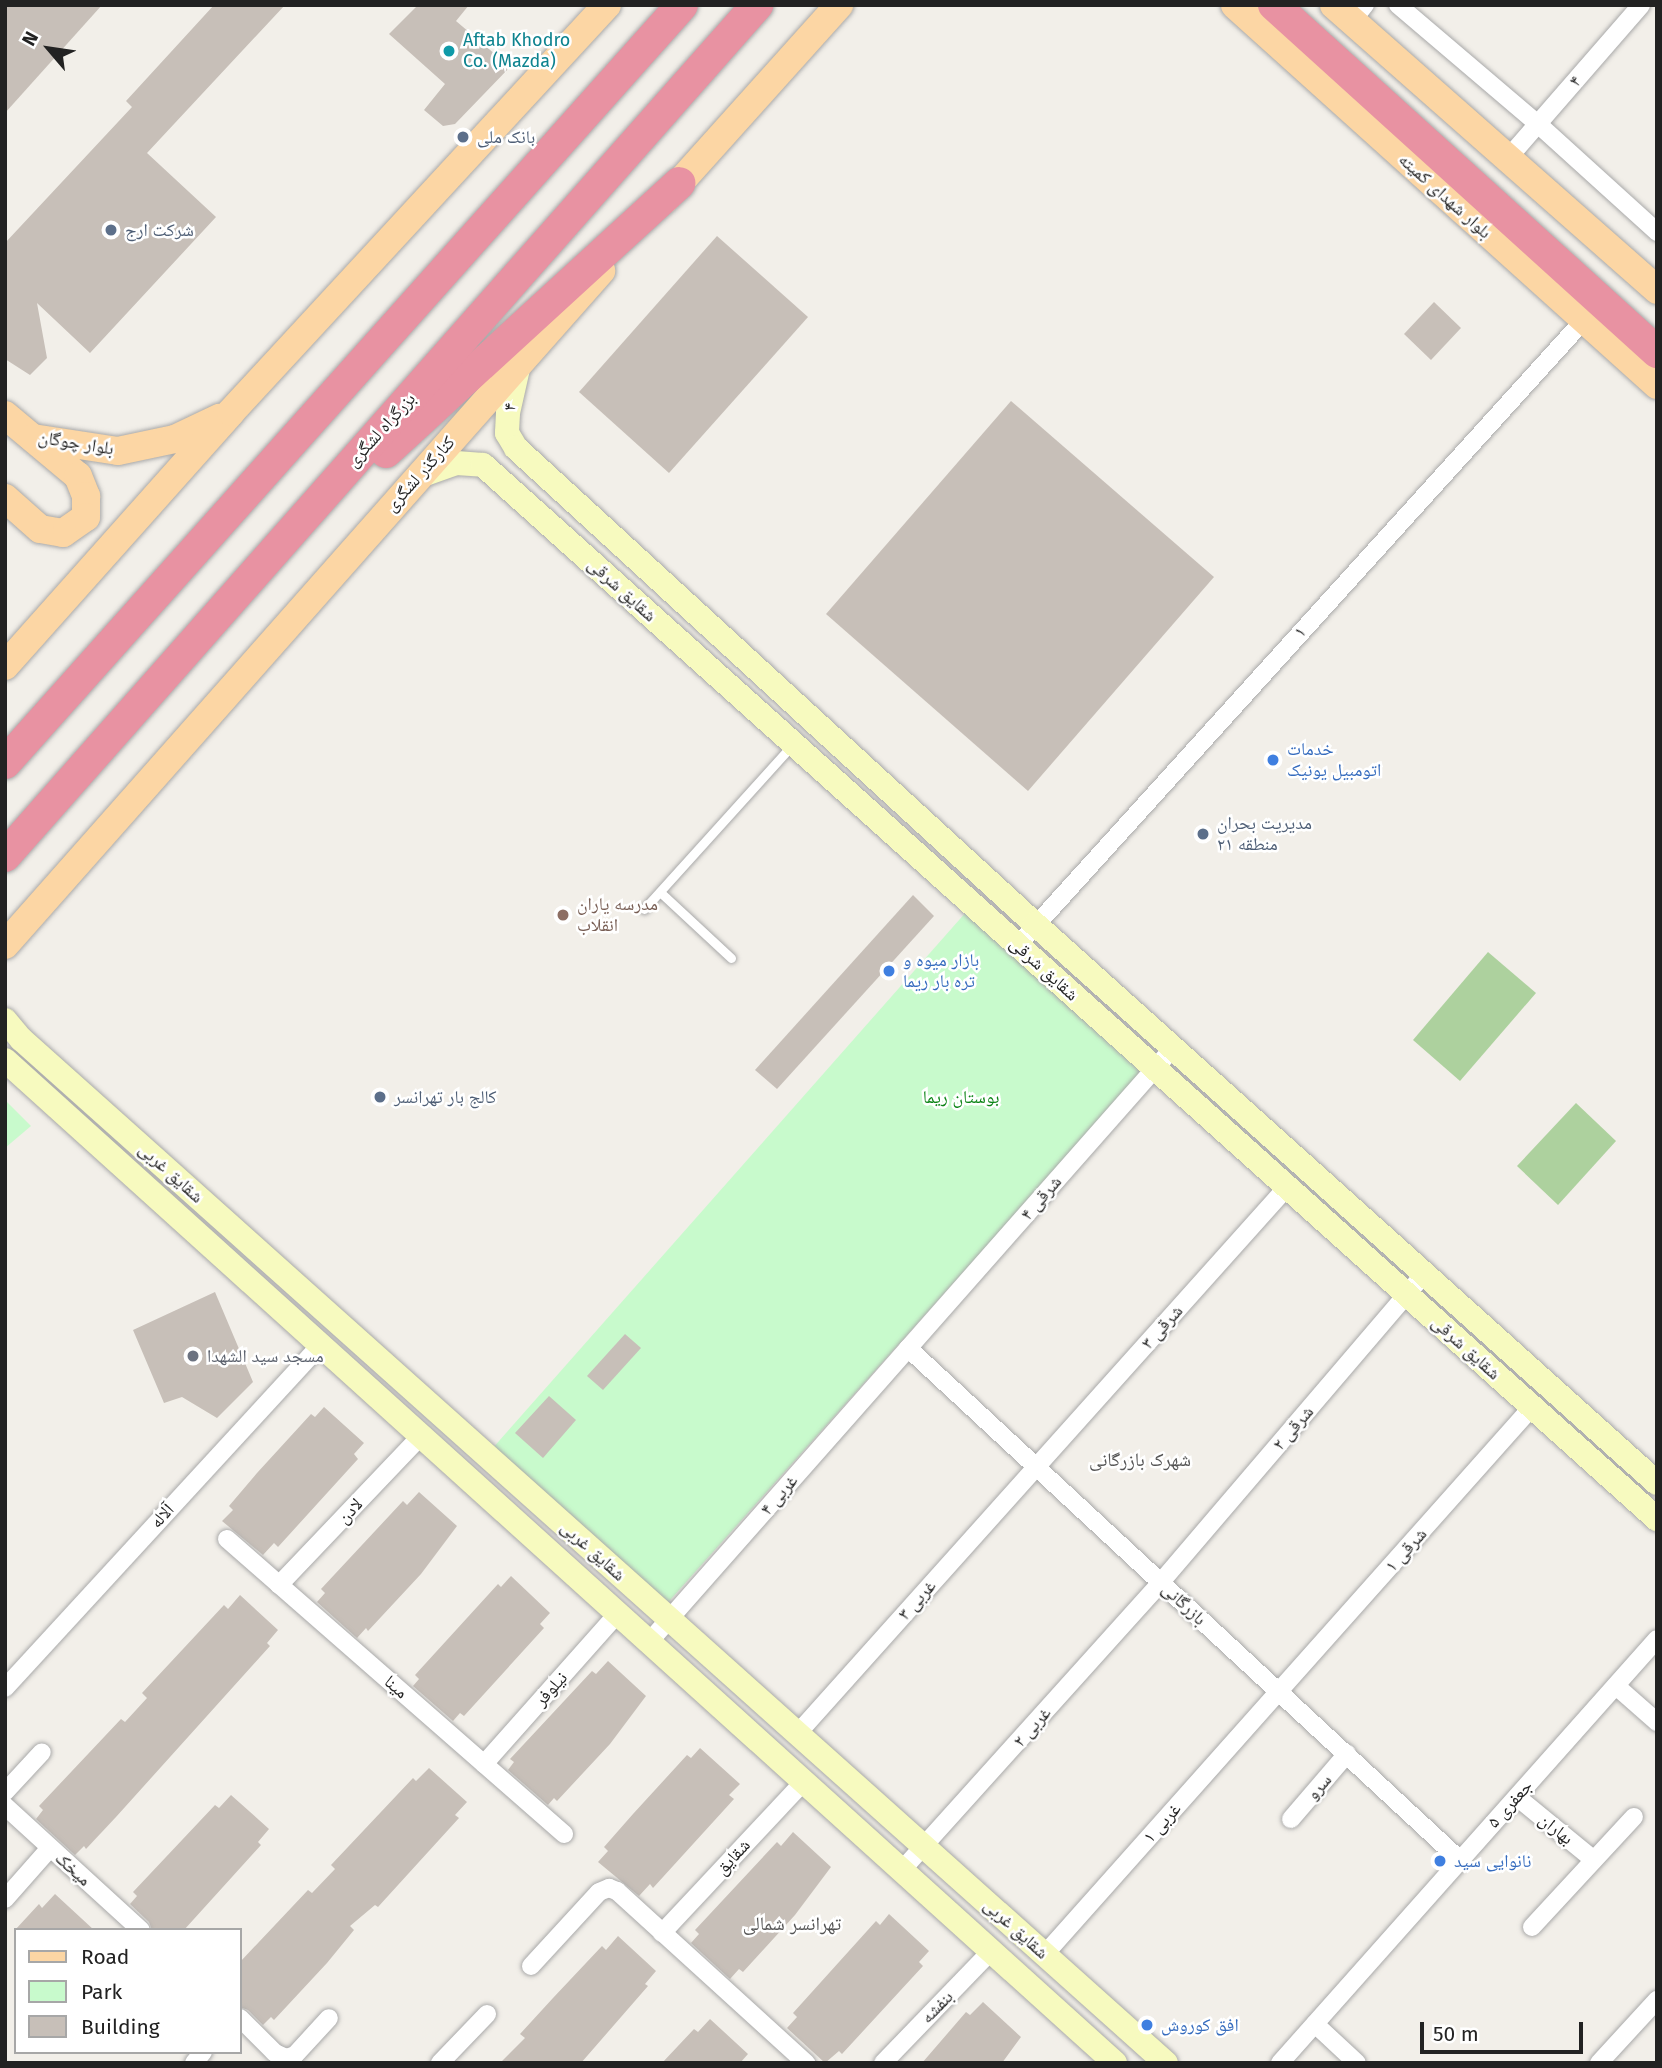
<!DOCTYPE html>
<meta charset="utf-8">
<style>
body{margin:0}
#map{position:relative;width:1662px;height:2068px;overflow:hidden;background:#f2efe9;font-family:"Fira Sans","Noto Naskh Arabic",sans-serif}
div>[style]{position:absolute}
[style*='--x']{left:calc(var(--x)*1px);top:calc(var(--y)*1px);width:calc(var(--w)*1px);rotate:calc(var(--a)*1deg)}
.forest>*{inset:0;background:#add19e}
.park>*{inset:0;background:#c8facc}
.building>*{inset:0;background:#c7bfb8}
.roads{filter:drop-shadow(0 0 2px #a9a9a9) drop-shadow(0 0 2px #a9a9a9)}
.lane>*{height:9px;margin:-4.5px;padding:0 4.5px;transform-origin:4.5px;border-radius:4.5px;background:#fff}
.street>*{height:18px;margin:-9px;padding:0 9px;transform-origin:9px;border-radius:9px;background:#fff}
.secondary>*{height:24px;margin:-12px;padding:0 12px;transform-origin:12px;border-radius:12px;background:#f7fabf}
.primary>*{height:28px;margin:-14px;padding:0 14px;transform-origin:14px;border-radius:14px;background:#fcd6a4}
.highway>*{height:32px;margin:-16px;padding:0 16px;transform-origin:16px;border-radius:16px;background:#e892a2}
.dots>*{width:19px;height:19px;translate:-50% -50%;box-sizing:border-box;border:4px solid #fff;border-radius:50%}
span{translate:-50% -50%;white-space:nowrap;text-align:center;line-height:1.15;-webkit-text-stroke:5px #fff;paint-order:stroke}
.culture-label{font-size:18px;color:#0d838f}
.left{translate:0 -50%;text-align:left}
.street-label{font-size:18px;color:#222}
.service-label{font-size:18px;color:#4e5e75}
.shop-label{font-size:18px;color:#366cbe}
.education-label{font-size:18px;color:#785e54}
.park-label{font-size:18px;color:#0c8416}
.worship-label{font-size:18px;color:#5b616d}
.neighbourhood-label{font-size:19px;color:#555}
.frame{position:absolute;inset:0;border:7px solid #222;pointer-events:none}
.legend{position:absolute;left:14px;top:1928px;width:228px;height:126px;box-sizing:border-box;background:#fff;border:2px solid #a7a7a7;margin:0;padding:9px 12px;list-style:none;font-size:21px;color:#222}
.legend li{display:flex;align-items:center;gap:14px;height:35px}
.legend b{width:35px;border:2px solid #a7a7a7}
.north{position:absolute;left:14px;top:14px;width:70px;height:70px;-webkit-text-stroke:5px #fff;paint-order:stroke;rotate:299deg;font-size:19px;font-weight:700;line-height:28px;text-align:center;color:#222}
.north::after{content:'';display:block;margin:auto;width:24px;height:32px;background:#222;clip-path:polygon(50% 0,100% 100%,50% 72%,0 100%)}
.scale{position:absolute;left:1420px;top:2022px;width:163px;height:32px;box-sizing:border-box;border:4px solid #222;border-top:0;padding-left:9px;font-size:21px;line-height:24px;white-space:nowrap;color:#222;-webkit-text-stroke:5px #fff;paint-order:stroke}
</style>
<div id="map">
<div class="forest">
<i style="clip-path:polygon(1488px 952px,1536px 993px,1460px 1081px,1413px 1040px)"></i>
<i style="clip-path:polygon(1576px 1103px,1616px 1141px,1558px 1205px,1517px 1166px)"></i>
</div>
<div class="park">
<i style="clip-path:polygon(967px 911px,1142px 1072px,655px 1617px,484px 1458px)"></i>
<i style="clip-path:polygon(5px 1100px,31px 1126px,5px 1148px)"></i>
</div>
<div class="building">
<i style="clip-path:polygon(5px 5px,102px 5px,5px 113px)"></i>
<i style="clip-path:polygon(214px 5px,285px 5px,147px 153px,216px 217px,90px 353px,37px 303px,47px 358px,30px 375px,5px 359px,5px 243px,132px 107px,126px 101px)"></i>
<i style="clip-path:polygon(418px 5px,469px 5px,456px 21px,510px 67px,455px 124px,443px 126px,424px 110px,445px 84px,389px 34px)"></i>
<i style="clip-path:polygon(717px 236px,808px 317px,669px 473px,579px 392px)"></i>
<i style="clip-path:polygon(1434px 302px,1461px 328px,1431px 360px,1404px 334px)"></i>
<i style="clip-path:polygon(1011px 401px,1214px 577px,1028px 791px,826px 614px)"></i>
<i style="clip-path:polygon(913px 895px,934px 916px,777px 1089px,755px 1070px)"></i>
<i style="clip-path:polygon(215px 1292px,253px 1382px,217px 1418px,182px 1397px,164px 1403px,133px 1330px)"></i>
<i style="clip-path:polygon(625px 1334px,641px 1348px,603px 1390px,587px 1376px)"></i>
<i style="clip-path:polygon(549px 1396px,576px 1420px,543px 1458px,515px 1433px)"></i>
<i style="clip-path:polygon(324px 1407px,364px 1443px,354px 1454px,358px 1459px,278px 1547px,274px 1543px,263px 1555px,222px 1521px,233px 1510px,229px 1506px,257px 1473px,311px 1414px,315px 1417px)"></i>
<i style="clip-path:polygon(419px 1492px,457px 1526px,421px 1574px,368px 1631px,366px 1628px,357px 1638px,317px 1602px,325px 1593px,321px 1589px,403px 1501px,407px 1505px)"></i>
<i style="clip-path:polygon(511px 1576px,550px 1613px,540px 1624px,544px 1628px,464px 1716px,460px 1713px,453px 1721px,413px 1686px,419px 1679px,415px 1675px,498px 1584px,501px 1587px)"></i>
<i style="clip-path:polygon(240px 1595px,278px 1630px,267px 1643px,270px 1646px,116px 1817px,86px 1849px,84px 1846px,75px 1855px,36px 1819px,43px 1810px,39px 1806px,121px 1719px,125px 1722px,147px 1698px,142px 1693px,224px 1605px,228px 1609px)"></i>
<i style="clip-path:polygon(608px 1661px,646px 1696px,610px 1744px,557px 1801px,554px 1798px,548px 1805px,508px 1770px,514px 1762px,510px 1759px,592px 1671px,596px 1674px)"></i>
<i style="clip-path:polygon(700px 1748px,740px 1784px,729px 1795px,734px 1799px,653px 1888px,650px 1884px,639px 1896px,598px 1862px,608px 1851px,604px 1847px,633px 1814px,687px 1755px,691px 1758px)"></i>
<i style="clip-path:polygon(429px 1768px,467px 1802px,455px 1815px,459px 1818px,378px 1907px,375px 1905px,350px 1926px,354px 1930px,327px 1963px,274px 2020px,271px 2017px,263px 2025px,248px 2010px,240px 2007px,240px 1962px,308px 1890px,312px 1893px,335px 1869px,331px 1865px,413px 1778px,416px 1781px)"></i>
<i style="clip-path:polygon(231px 1795px,269px 1829px,258px 1842px,261px 1845px,184px 1930px,152px 1930px,149px 1922px,130px 1904px,137px 1896px,133px 1892px,215px 1805px,219px 1808px)"></i>
<i style="clip-path:polygon(793px 1832px,831px 1867px,795px 1915px,743px 1972px,739px 1969px,730px 1979px,691px 1943px,699px 1934px,695px 1930px,777px 1842px,781px 1846px)"></i>
<i style="clip-path:polygon(55px 1894px,94px 1930px,15px 1930px,39px 1904px,42px 1908px)"></i>
<i style="clip-path:polygon(889px 1914px,929px 1951px,919px 1962px,923px 1966px,842px 2054px,839px 2051px,825px 2063px,787px 2028px,797px 2017px,793px 2013px,876px 1921px,880px 1925px)"></i>
<i style="clip-path:polygon(618px 1936px,656px 1971px,645px 1984px,648px 1986px,581px 2063px,500px 2063px,525px 2038px,520px 2034px,553px 1998px,602px 1946px,606px 1950px)"></i>
<i style="clip-path:polygon(983px 2002px,1021px 2037px,1002px 2063px,922px 2063px,966px 2012px,970px 2015px)"></i>
<i style="clip-path:polygon(710px 2019px,748px 2054px,740px 2063px,662px 2063px,694px 2029px,698px 2032px)"></i>
</div>
<div class="roads">
<div class="lane">
<i style="--x:660;--y:892;--w:97;--a:42.9"></i>
<i style="--x:644;--y:909;--w:221;--a:-47.9"></i>
</div>
<div class="street">
<i style="--x:1398;--y:5;--w:184;--a:40.4"></i>
<i style="--x:1538;--y:124;--w:161;--a:42.2"></i>
<i style="--x:1351;--y:22;--w:22;--a:-51"></i>
<i style="--x:1509;--y:157;--w:201;--a:-49"></i>
<i style="--x:1018;--y:945;--w:842;--a:-47.84"></i>
<i style="--x:908;--y:1348;--w:753;--a:42.85"></i>
<i style="--x:227;--y:1539;--w:448;--a:41.2"></i>
<i style="--x:279;--y:1585;--w:206;--a:-46.4"></i>
<i style="--x:649;--y:1642;--w:792;--a:-48.58"></i>
<i style="--x:1616;--y:1686;--w:55;--a:41.3"></i>
<i style="--x:5;--y:1688;--w:466;--a:-47.4"></i>
<i style="--x:798;--y:1733;--w:733;--a:-48.15"></i>
<i style="--x:484;--y:1764;--w:202;--a:-48.4"></i>
<i style="--x:5;--y:1792;--w:54;--a:-47.2"></i>
<i style="--x:1517;--y:1797;--w:99;--a:39.3"></i>
<i style="--x:5;--y:1806;--w:184;--a:42.4"></i>
<i style="--x:1291;--y:1819;--w:86;--a:-49.3"></i>
<i style="--x:902;--y:1870;--w:387;--a:-48"></i>
<i style="--x:1161;--y:1582;--w:405;--a:-49.5"></i>
<i style="--x:5;--y:1899;--w:68;--a:-48.6"></i>
<i style="--x:1532;--y:1927;--w:150;--a:-47.2"></i>
<i style="--x:662;--y:1933;--w:208;--a:-46.9"></i>
<i style="--x:1045;--y:1954;--w:732;--a:-48.32"></i>
<i style="--x:531;--y:1966;--w:100;--a:-47.4"></i>
<i style="--x:599;--y:1892;--w:11;--a:-22"></i>
<i style="--x:609;--y:1888;--w:9;--a:21"></i>
<i style="--x:617;--y:1891;--w:256;--a:42.3"></i>
<i style="--x:240;--y:2018;--w:49;--a:45"></i>
<i style="--x:275;--y:2053;--w:12;--a:24"></i>
<i style="--x:286;--y:2058;--w:9;--a:-18"></i>
<i style="--x:295;--y:2055;--w:50;--a:-47.4"></i>
<i style="--x:1315;--y:2024;--w:57;--a:42.9"></i>
<i style="--x:194;--y:2063;--w:14;--a:-51"></i>
<i style="--x:440;--y:2063;--w:68;--a:-46.2"></i>
<i style="--x:883;--y:2063;--w:156;--a:-46"></i>
<i style="--x:1280;--y:2063;--w:567;--a:-48.36"></i>
<i style="--x:1599;--y:2063;--w:86;--a:-47.4"></i>
</div>
<div class="secondary">
<i style="--x:519;--y:364;--w:50;--a:102.7"></i>
<i style="--x:508;--y:413;--w:20;--a:93"></i>
<i style="--x:507;--y:433;--w:17;--a:59"></i>
<i style="--x:516;--y:448;--w:704;--a:42.53"></i>
<i style="--x:1035;--y:924;--w:836;--a:41.95"></i>
<i style="--x:417;--y:477;--w:41;--a:-19.7"></i>
<i style="--x:456;--y:463;--w:27;--a:4"></i>
<i style="--x:483;--y:465;--w:1578;--a:41.92"></i>
<i style="--x:5;--y:1020;--w:25;--a:50"></i>
<i style="--x:21;--y:1039;--w:1536;--a:41.81"></i>
<i style="--x:5;--y:1060;--w:1496;--a:42.1"></i>
</div>
<div class="primary">
<i style="--x:1235;--y:5;--w:568;--a:42"></i>
<i style="--x:1334;--y:5;--w:431;--a:41.4"></i>
<i style="--x:665;--y:199;--w:261;--a:-48.1"></i>
<i style="--x:5;--y:415;--w:95;--a:39.9"></i>
<i style="--x:78;--y:476;--w:22;--a:68"></i>
<i style="--x:86;--y:496;--w:21;--a:90"></i>
<i style="--x:86;--y:517;--w:28;--a:145"></i>
<i style="--x:63;--y:533;--w:23;--a:-170"></i>
<i style="--x:40;--y:529;--w:47;--a:-138.5"></i>
<i style="--x:33;--y:438;--w:86;--a:8.7"></i>
<i style="--x:118;--y:451;--w:58;--a:-11.9"></i>
<i style="--x:175;--y:439;--w:49;--a:-25.5"></i>
<i style="--x:5;--y:666;--w:340;--a:-48.3"></i>
<i style="--x:231;--y:412;--w:554;--a:-47.27"></i>
<i style="--x:5;--y:945;--w:900;--a:-48.51"></i>
</div>
<div class="highway">
<i style="--x:1274;--y:5;--w:517;--a:42.18"></i>
<i style="--x:386;--y:452;--w:398;--a:-42.5"></i>
<i style="--x:5;--y:763;--w:1016;--a:-48.23"></i>
<i style="--x:5;--y:856;--w:1136;--a:-48.53"></i>
</div>
</div>
<div class="dots">
<i style="left:449px;top:51px;background:#0f9aa8"></i>
<i style="left:463px;top:137px;background:#5c6f8a"></i>
<i style="left:111px;top:230px;background:#5c6f8a"></i>
<i style="left:1273px;top:760px;background:#3f7fe0"></i>
<i style="left:1203px;top:834px;background:#5c6f8a"></i>
<i style="left:563px;top:915px;background:#8d6e63"></i>
<i style="left:889px;top:971px;background:#3f7fe0"></i>
<i style="left:380px;top:1097px;background:#5c6f8a"></i>
<i style="left:193px;top:1356px;background:#6b7280"></i>
<i style="left:1440px;top:1861px;background:#3f7fe0"></i>
<i style="left:1147px;top:2025px;background:#3f7fe0"></i>
</div>
<div class="culture-label">
<span class="left" style="left:463px;top:51px">Aftab Khodro<br>Co. (Mazda)</span>
</div>
<div class="street-label">
<span style="left:1575px;top:81px;rotate:-49deg">۴</span>
<span style="left:1445px;top:196px;rotate:42deg">بلوار شهدای کمیته</span>
<span style="left:510px;top:407px;rotate:-80deg">۴</span>
<span style="left:381px;top:430px;rotate:-48deg">بزرگراه لشگری</span>
<span style="left:76px;top:443px;rotate:9deg">بلوار چوگان</span>
<span style="left:420px;top:474px;rotate:-48deg">کنارگذر لشگری</span>
<span style="left:622px;top:590px;rotate:42deg">شقایق شرقی</span>
<span style="left:1300px;top:632px;rotate:-48deg">۱</span>
<span style="left:1044px;top:969px;rotate:42deg">شقایق شرقی</span>
<span style="left:171px;top:1173px;rotate:42deg">شقایق غربی</span>
<span style="left:1041px;top:1198px;rotate:-49deg">۴ شرقی</span>
<span style="left:1162px;top:1327px;rotate:-48deg">۳ شرقی</span>
<span style="left:1466px;top:1348px;rotate:42deg">شقایق شرقی</span>
<span style="left:1293px;top:1428px;rotate:-49deg">۲ شرقی</span>
<span style="left:779px;top:1495px;rotate:-49deg">۴ غربی</span>
<span style="left:350px;top:1511px;rotate:-46deg">لادن</span>
<span style="left:162px;top:1516px;rotate:-48deg">آلاله</span>
<span style="left:1406px;top:1550px;rotate:-48deg">۱ شرقی</span>
<span style="left:593px;top:1551px;rotate:42deg">شقایق غربی</span>
<span style="left:917px;top:1600px;rotate:-48deg">۳ غربی</span>
<span style="left:1184px;top:1604px;rotate:43deg">بازرگانی</span>
<span style="left:396px;top:1687px;rotate:41deg">مینا</span>
<span style="left:551px;top:1689px;rotate:-48deg">نیلوفر</span>
<span style="left:1032px;top:1727px;rotate:-48deg">۲ غربی</span>
<span style="left:1319px;top:1787px;rotate:-49deg">سرو</span>
<span style="left:1510px;top:1804px;rotate:-48deg">جعفری ۵</span>
<span style="left:1162px;top:1823px;rotate:-48deg">۱ غربی</span>
<span style="left:1556px;top:1829px;rotate:39deg">بهاران</span>
<span style="left:733px;top:1857px;rotate:-47deg">شقایق</span>
<span style="left:73px;top:1869px;rotate:42deg">میخک</span>
<span style="left:1016px;top:1929px;rotate:42deg">شقایق غربی</span>
<span style="left:937px;top:2007px;rotate:-46deg">بنفشه</span>
</div>
<div class="service-label">
<span class="left" style="left:477px;top:137px">بانک ملی</span>
<span class="left" style="left:125px;top:230px">شرکت ارج</span>
<span class="left" style="left:1217px;top:834px">مدیریت بحران<br>منطقه ۲۱</span>
<span class="left" style="left:394px;top:1097px">کالج بار تهرانسر</span>
</div>
<div class="shop-label">
<span class="left" style="left:1287px;top:760px">خدمات<br>اتومبیل یونیک</span>
<span class="left" style="left:903px;top:971px">بازار میوه و<br>تره بار ریما</span>
<span class="left" style="left:1454px;top:1861px">نانوایی سید</span>
<span class="left" style="left:1161px;top:2025px">افق کوروش</span>
</div>
<div class="education-label">
<span class="left" style="left:577px;top:915px">مدرسه یاران<br>انقلاب</span>
</div>
<div class="park-label">
<span style="left:961px;top:1097px">بوستان ریما</span>
</div>
<div class="worship-label">
<span class="left" style="left:207px;top:1356px">مسجد سید الشهدا</span>
</div>
<div class="neighbourhood-label">
<span style="left:1140px;top:1460px">شهرک بازرگانی</span>
<span style="left:792px;top:1924px">تهرانسر شمالی</span>
</div>
<div class="frame"></div>
<ul class="legend">
<li><b style="height:9px;background:#fcd6a4"></b>Road</li>
<li><b style="height:19px;background:#c8facc"></b>Park</li>
<li><b style="height:19px;background:#c7bfb8"></b>Building</li>
</ul>
<div class="north">N</div>
<div class="scale">50 m</div>
</div>
